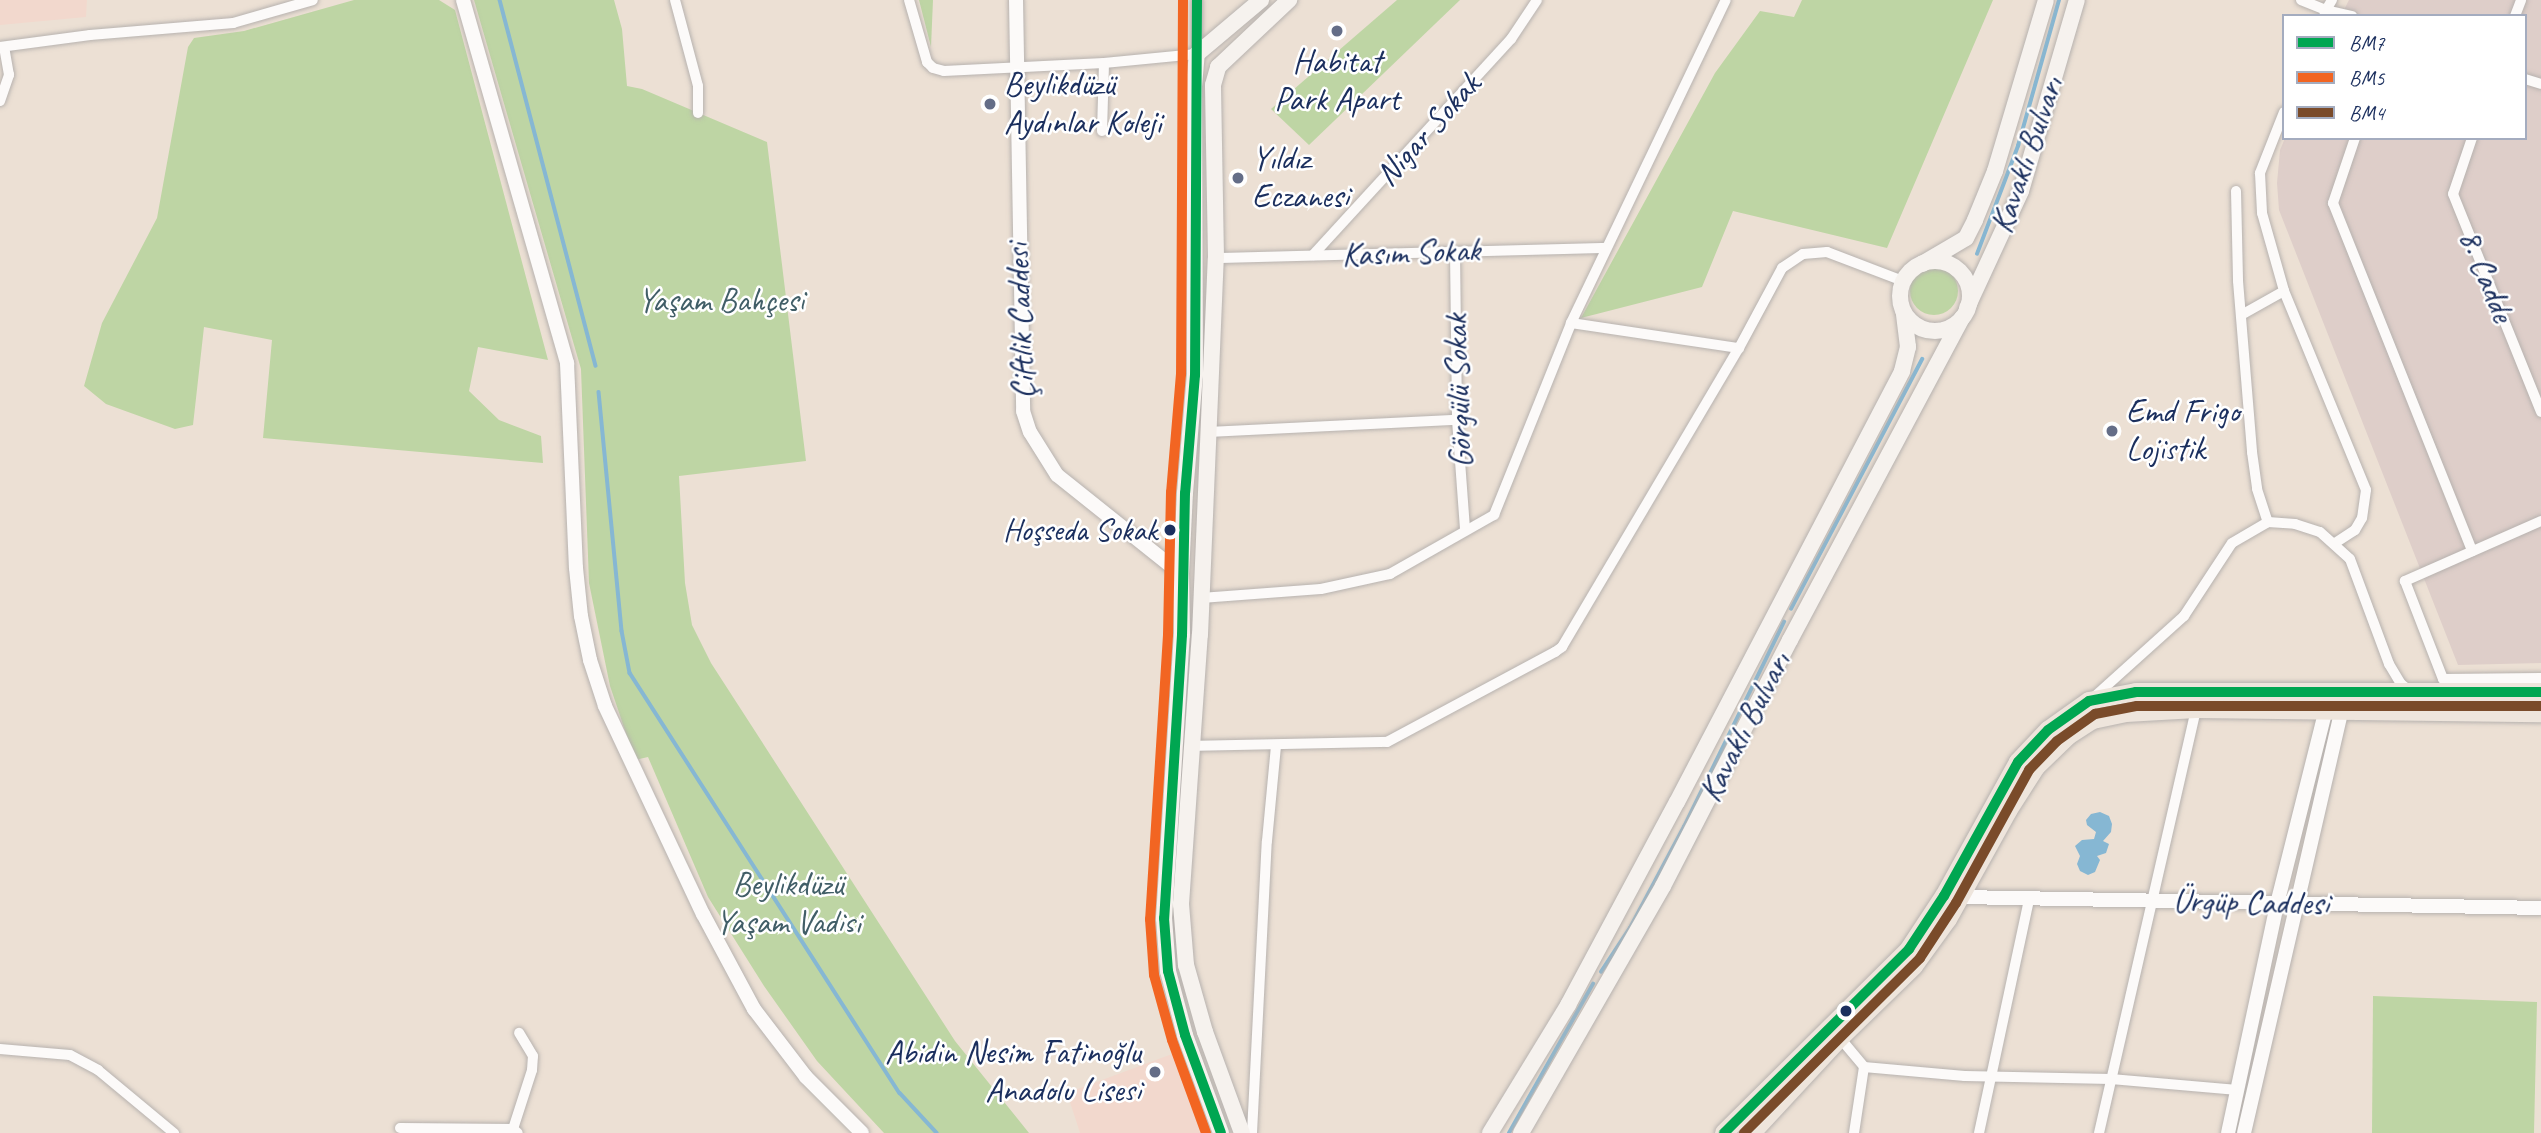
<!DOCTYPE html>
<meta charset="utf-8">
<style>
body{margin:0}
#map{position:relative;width:2541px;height:1133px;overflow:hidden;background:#ece0d4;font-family:Caveat,sans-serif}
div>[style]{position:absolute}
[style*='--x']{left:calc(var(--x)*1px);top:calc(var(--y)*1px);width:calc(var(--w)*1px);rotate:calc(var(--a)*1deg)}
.built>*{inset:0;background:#f2d8cd}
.industrial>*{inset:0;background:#decec9}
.green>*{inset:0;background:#bed5a4}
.round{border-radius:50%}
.water>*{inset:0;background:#86b7d3}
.stream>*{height:3.5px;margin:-1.75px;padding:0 1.75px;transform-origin:1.75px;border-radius:1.75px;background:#86b7d3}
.roads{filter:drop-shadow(0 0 2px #b7b2af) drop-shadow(0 0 2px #b7b2af)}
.minor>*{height:10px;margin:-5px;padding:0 5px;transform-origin:5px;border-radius:5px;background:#fcfaf9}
.tertiary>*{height:14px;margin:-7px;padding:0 7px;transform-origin:7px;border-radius:7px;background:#fcfaf9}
.secondary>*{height:16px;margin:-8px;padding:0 8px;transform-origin:8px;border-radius:8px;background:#f6f2ee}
.secondary>.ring{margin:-8px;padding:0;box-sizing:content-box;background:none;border:16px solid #f6f2ee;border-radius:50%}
.primary>*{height:18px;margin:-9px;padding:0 9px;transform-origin:9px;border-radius:9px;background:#eee5dc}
.bus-1>*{height:10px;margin:-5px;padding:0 5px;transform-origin:5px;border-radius:5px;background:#00a651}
.bus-2>*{height:10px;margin:-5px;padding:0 5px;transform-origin:5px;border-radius:5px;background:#f26522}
.bus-3>*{height:10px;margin:-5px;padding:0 5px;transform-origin:5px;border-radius:5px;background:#7a4b2a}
.dots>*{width:19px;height:19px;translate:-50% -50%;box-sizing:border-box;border:4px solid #fff;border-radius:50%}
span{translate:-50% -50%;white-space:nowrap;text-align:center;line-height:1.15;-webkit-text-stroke:5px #fff;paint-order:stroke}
.bus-label{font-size:31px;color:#1b2f5e}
.right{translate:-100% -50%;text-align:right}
.poi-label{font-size:33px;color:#1b2f5e}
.left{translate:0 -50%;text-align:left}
.street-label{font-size:33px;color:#1b2f5e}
.park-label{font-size:33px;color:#415e67}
.legend{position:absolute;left:2282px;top:14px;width:245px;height:126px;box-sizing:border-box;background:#fff;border:2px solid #a4acbf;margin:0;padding:9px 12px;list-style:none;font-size:21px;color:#1b2f5e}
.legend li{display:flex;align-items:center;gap:14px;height:35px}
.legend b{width:35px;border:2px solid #a4acbf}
</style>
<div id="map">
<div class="built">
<i style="clip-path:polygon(0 0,87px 0,86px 17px,0 25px)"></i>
<i style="clip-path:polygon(1180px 1051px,1209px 1133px,1080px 1133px,1067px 1093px)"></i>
</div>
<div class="industrial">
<i style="clip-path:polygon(2349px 0,2541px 0,2541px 663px,2458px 665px,2279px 210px,2277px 183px,2280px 150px,2285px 138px,2525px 138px,2525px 16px,2341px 16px)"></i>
</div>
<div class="green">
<i style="clip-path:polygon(354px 0,439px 0,455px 10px,548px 360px,478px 347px,469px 391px,499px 420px,541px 436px,543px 463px,263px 438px,272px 340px,204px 327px,193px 425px,175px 429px,106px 404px,84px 386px,102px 323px,157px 218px,188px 47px,194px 38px,244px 31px)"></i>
<i style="clip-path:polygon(474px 0,614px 0,622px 29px,627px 86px,642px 89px,767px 142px,806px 461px,679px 476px,685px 583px,692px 625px,711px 663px,955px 1041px,1029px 1133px,884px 1133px,817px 1061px,764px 986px,708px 897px,648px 757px,635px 760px,610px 686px,589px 583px,581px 369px)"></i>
<i style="clip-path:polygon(919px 0,933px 0,931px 47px)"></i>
<i style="clip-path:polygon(1397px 0,1460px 0,1309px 145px,1271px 109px)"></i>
<i style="clip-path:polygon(1802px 0,1993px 0,1887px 248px,1733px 211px,1702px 287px,1581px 318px,1715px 73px,1760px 11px,1794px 17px)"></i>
<i class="round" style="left:1910px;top:267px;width:48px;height:48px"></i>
<i style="clip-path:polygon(2373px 996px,2537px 1002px,2534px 1133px,2372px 1133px)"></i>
</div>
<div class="water">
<i style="clip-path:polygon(2100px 812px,2109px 816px,2112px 824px,2111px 832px,2103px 841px,2109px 844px,2106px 853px,2097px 856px,2100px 860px,2095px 872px,2088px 875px,2080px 871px,2077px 864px,2080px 856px,2075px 846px,2082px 840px,2094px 839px,2096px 832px,2087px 825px,2086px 820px,2091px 814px)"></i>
</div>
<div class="stream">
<i style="--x:500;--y:0;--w:378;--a:75.3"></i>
<i style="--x:1977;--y:254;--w:116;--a:-69.2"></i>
<i style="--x:2018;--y:146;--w:152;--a:-74.3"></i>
<i style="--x:599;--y:392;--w:240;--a:84.5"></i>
<i style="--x:622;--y:631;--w:43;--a:79.2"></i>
<i style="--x:630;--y:673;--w:499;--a:57.3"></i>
<i style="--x:900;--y:1093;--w:54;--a:47.2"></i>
<i style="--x:1791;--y:609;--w:282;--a:-62.3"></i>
<i style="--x:1601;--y:972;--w:53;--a:-56.6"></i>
<i style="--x:1630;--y:928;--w:115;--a:-61.9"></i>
<i style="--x:1684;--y:827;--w:228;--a:-64"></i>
<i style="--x:1509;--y:1133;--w:171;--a:-60.6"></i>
</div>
<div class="roads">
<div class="minor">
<i style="--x:675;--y:0;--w:89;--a:75"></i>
<i style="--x:698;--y:86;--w:27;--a:90"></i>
<i style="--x:909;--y:0;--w:65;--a:73.8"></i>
<i style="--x:927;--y:62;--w:8;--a:45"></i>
<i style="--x:933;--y:68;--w:11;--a:15"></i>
<i style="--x:944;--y:71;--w:160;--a:-2.9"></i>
<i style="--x:1104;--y:63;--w:93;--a:-5.5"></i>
<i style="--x:1197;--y:0;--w:54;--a:90"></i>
<i style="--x:2301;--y:0;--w:27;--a:22"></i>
<i style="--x:2326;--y:10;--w:6;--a:108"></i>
<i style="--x:2332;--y:0;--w:12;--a:121"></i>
<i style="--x:2326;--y:10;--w:27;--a:13"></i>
<i style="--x:2515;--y:16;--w:17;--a:-69"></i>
<i style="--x:0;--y:47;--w:91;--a:-7.6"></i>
<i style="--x:90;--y:35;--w:144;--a:-4.8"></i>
<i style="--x:233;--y:23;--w:83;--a:-16"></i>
<i style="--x:2525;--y:79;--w:17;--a:17"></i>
<i style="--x:0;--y:101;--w:28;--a:-71"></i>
<i style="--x:9;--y:75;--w:28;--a:-100"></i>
<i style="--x:2284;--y:112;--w:66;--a:111.5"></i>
<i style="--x:2260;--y:173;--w:40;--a:87.1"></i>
<i style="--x:2262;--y:213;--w:81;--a:74.2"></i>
<i style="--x:2284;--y:291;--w:215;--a:67.6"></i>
<i style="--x:2366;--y:490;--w:28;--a:98"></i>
<i style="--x:2362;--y:518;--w:14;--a:120"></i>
<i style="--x:2355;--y:530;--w:24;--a:147"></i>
<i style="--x:1102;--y:131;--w:68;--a:-88.3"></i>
<i style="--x:2355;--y:138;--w:69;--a:108.7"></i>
<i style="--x:2333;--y:203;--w:375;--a:68.2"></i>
<i style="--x:2472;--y:138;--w:59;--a:108.7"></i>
<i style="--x:2453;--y:194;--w:235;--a:68"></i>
<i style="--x:2236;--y:191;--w:90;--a:88.7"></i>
<i style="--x:2238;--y:281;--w:172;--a:85.3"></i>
<i style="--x:2252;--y:452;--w:37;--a:82"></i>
<i style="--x:2257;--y:489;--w:35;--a:72"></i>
<i style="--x:1455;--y:252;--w:168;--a:89.3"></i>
<i style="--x:1457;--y:420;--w:110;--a:85.8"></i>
<i style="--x:1313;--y:255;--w:293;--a:-47.5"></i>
<i style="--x:1511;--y:39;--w:47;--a:-56.3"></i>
<i style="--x:1216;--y:258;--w:390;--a:-1.5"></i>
<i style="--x:2243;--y:314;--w:47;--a:-29.3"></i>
<i style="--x:1571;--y:323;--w:170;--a:8.5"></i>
<i style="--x:1208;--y:432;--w:249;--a:-2.8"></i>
<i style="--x:2541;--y:521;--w:149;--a:156.2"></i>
<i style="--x:2405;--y:581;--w:105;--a:68.8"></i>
<i style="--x:2443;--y:679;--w:98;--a:-0.6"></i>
<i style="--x:1201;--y:598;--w:120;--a:-4.3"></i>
<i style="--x:1321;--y:589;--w:71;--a:-12.3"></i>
<i style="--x:1390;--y:574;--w:120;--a:-29.6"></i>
<i style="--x:1494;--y:515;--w:207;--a:-68.1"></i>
<i style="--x:1571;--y:323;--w:358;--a:-64.4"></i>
<i style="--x:2094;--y:697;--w:121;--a:-42"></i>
<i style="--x:2184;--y:616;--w:87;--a:-56.7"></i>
<i style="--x:2232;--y:543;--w:42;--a:-30.3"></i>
<i style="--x:2268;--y:522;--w:27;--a:4"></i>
<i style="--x:2295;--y:524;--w:26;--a:18"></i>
<i style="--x:2320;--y:532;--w:40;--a:42"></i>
<i style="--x:2350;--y:559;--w:112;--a:69.6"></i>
<i style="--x:2389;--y:664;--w:23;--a:59"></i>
<i style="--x:2401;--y:684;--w:11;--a:38"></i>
<i style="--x:1192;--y:746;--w:195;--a:-1.2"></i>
<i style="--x:1387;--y:742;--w:191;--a:-28.2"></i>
<i style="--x:1555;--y:652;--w:9;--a:-36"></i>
<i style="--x:1562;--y:647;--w:347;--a:-59.4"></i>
<i style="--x:1739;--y:348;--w:91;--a:-61.7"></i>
<i style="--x:1782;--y:268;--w:25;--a:-34"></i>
<i style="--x:1803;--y:254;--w:24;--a:-5"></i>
<i style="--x:1827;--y:252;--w:81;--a:20.9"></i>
<i style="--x:1840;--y:1038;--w:38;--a:50"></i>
<i style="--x:1864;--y:1067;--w:101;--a:5.1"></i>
<i style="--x:1965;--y:1076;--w:146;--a:1.2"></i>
<i style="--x:2111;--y:1079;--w:127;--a:5"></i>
<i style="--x:0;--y:1049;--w:70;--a:4.9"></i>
<i style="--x:70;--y:1055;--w:32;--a:28"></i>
<i style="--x:98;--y:1070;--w:99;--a:39.7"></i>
<i style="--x:400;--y:1128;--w:113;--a:0.5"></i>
<i style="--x:513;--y:1129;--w:6;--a:39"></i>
<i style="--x:513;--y:1129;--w:62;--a:-72.1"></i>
<i style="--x:532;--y:1070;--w:14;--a:-86"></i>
<i style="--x:533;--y:1056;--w:27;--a:-121"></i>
<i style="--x:1252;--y:1133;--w:292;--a:-87.1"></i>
<i style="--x:1267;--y:841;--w:95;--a:-84.6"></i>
<i style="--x:1854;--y:1133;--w:67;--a:-81.4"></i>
<i style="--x:1979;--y:1133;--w:239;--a:-77.9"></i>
<i style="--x:2099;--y:1133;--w:435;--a:-77.1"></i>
</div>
<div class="tertiary">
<i style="--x:463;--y:0;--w:378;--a:74"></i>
<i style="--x:567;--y:363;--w:205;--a:87.5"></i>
<i style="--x:576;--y:568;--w:48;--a:84.1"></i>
<i style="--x:581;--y:616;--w:45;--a:78.4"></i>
<i style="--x:590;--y:660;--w:48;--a:71.9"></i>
<i style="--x:605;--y:706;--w:230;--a:64.8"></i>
<i style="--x:703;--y:914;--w:108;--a:61.8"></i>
<i style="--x:754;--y:1009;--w:86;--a:52.6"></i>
<i style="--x:806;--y:1077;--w:79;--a:45"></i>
<i style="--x:1016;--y:0;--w:411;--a:89"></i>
<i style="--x:1023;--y:411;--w:22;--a:72"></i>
<i style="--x:1030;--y:432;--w:51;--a:57.9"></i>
<i style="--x:1057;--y:475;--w:159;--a:38.6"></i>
<i style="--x:1960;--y:897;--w:581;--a:1.08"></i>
<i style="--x:2228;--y:1133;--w:234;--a:-77.9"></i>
<i style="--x:2277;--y:904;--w:197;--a:-75.9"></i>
<i style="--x:2244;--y:1133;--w:431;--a:-77"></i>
</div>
<div class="secondary">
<i class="ring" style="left:1900px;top:261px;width:54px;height:54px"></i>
<i style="--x:1922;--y:264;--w:51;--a:-30.6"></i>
<i style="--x:1966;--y:238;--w:20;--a:-63"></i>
<i style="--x:1975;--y:220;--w:53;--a:-67.8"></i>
<i style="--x:1995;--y:171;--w:178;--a:-73.4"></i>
<i style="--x:1967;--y:308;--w:129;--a:-65.2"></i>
<i style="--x:2021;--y:191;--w:199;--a:-73.7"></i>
<i style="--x:1221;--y:1133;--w:104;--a:-110.2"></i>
<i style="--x:1185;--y:1035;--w:66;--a:-104.9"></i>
<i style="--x:1168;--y:971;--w:53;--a:-94.3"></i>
<i style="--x:1164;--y:918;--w:284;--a:-86.4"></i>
<i style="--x:1182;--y:635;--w:61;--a:-90.9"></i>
<i style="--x:1181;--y:574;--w:81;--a:-87.2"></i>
<i style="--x:1185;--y:493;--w:118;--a:-85.2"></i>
<i style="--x:1195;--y:375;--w:289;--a:-90.2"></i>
<i style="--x:1194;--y:86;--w:32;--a:-85"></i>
<i style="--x:1197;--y:54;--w:84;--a:-40.2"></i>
<i style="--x:1242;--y:1133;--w:108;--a:-110.1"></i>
<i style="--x:1205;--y:1032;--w:70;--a:-105.8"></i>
<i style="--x:1186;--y:965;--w:61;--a:-94.7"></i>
<i style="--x:1181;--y:904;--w:270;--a:-86"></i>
<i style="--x:1200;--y:635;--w:377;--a:-87.6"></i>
<i style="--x:1216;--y:258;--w:173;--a:-91"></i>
<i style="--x:1213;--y:85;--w:19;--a:-74"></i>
<i style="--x:1218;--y:67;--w:98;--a:-43.3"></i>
<i style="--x:1490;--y:1133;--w:150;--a:-58.6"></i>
<i style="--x:1568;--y:1005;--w:230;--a:-61.8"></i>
<i style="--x:1677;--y:802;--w:486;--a:-62.4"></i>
<i style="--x:1902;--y:371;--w:25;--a:-76"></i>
<i style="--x:1908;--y:347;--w:34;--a:-97"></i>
<i style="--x:1521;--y:1133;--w:285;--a:-60.1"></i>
<i style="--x:1663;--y:886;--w:277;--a:-62.7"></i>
<i style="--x:1790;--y:640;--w:365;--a:-61.9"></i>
</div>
<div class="primary">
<i style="--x:1724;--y:1133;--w:261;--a:-44.8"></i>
<i style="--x:1909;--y:949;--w:64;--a:-56.6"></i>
<i style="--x:1944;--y:896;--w:153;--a:-61.1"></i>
<i style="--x:2018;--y:762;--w:44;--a:-46.8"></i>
<i style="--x:2048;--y:730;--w:50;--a:-35.3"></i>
<i style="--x:2089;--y:701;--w:48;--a:-10.8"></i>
<i style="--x:2136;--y:692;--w:405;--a:0"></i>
<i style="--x:1752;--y:1133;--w:129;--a:-47.2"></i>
<i style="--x:1840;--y:1038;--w:103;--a:-44.2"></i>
<i style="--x:1914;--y:966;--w:58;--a:-54.1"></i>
<i style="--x:1948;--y:919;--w:124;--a:-60.9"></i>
<i style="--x:2008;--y:811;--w:52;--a:-57.5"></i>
<i style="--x:2036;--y:767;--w:45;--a:-44.1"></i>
<i style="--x:2068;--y:736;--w:30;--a:-33"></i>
<i style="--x:2093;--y:720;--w:34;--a:-12"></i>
<i style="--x:2126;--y:713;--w:70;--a:-3.3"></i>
<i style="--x:2196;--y:709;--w:345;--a:0.7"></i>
</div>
</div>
<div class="bus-1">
<i style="--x:1197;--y:0;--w:375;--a:90.3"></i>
<i style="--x:1195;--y:375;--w:118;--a:94.8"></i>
<i style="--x:1185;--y:493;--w:142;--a:91.2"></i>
<i style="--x:1182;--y:635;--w:284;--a:93.6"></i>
<i style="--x:1164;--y:918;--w:53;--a:85.7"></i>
<i style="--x:1168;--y:971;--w:66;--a:75.1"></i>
<i style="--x:1185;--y:1035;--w:104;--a:69.8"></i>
<i style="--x:1724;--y:1133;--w:261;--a:-44.8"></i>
<i style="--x:1909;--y:949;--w:64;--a:-56.6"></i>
<i style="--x:1944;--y:896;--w:153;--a:-61.1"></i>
<i style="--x:2018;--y:762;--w:44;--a:-46.8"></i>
<i style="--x:2048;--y:730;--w:50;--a:-35.3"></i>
<i style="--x:2089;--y:701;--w:48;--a:-10.8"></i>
<i style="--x:2136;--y:692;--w:405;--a:0"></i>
</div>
<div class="bus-2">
<i style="--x:1183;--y:0;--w:374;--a:90.3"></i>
<i style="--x:1181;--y:374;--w:118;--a:94.8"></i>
<i style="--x:1171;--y:492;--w:143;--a:91.2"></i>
<i style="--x:1168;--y:635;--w:285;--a:93.6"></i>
<i style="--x:1150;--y:919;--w:56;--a:85.9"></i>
<i style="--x:1154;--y:975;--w:67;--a:74.5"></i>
<i style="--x:1172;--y:1040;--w:99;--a:69.9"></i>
</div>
<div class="bus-3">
<i style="--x:1744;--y:1133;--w:248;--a:-44.8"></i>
<i style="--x:1920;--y:958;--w:66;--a:-56.8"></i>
<i style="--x:1956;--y:903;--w:152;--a:-61.2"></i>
<i style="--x:2029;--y:770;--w:40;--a:-46"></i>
<i style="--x:2057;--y:741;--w:47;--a:-35.4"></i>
<i style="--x:2095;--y:714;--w:43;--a:-10.8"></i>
<i style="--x:2137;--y:706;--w:404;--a:0"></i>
</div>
<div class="dots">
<i style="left:1337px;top:31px;background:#646d87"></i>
<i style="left:990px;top:104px;background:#646d87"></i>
<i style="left:1238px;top:178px;background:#646d87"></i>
<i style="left:2112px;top:431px;background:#646d87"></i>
<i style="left:1170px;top:530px;background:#1b2f5e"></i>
<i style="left:1846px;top:1011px;background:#1b2f5e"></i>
<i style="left:1155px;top:1072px;background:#646d87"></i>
</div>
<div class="bus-label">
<span class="right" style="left:1157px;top:530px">Hoşseda Sokak</span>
</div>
<div class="poi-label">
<span style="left:1337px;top:81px">Habitat<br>Park Apart</span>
<span class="left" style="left:1004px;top:104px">Beylikdüzü<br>Aydınlar Koleji</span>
<span class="left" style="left:1252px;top:178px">Yıldız<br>Eczanesi</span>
<span class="left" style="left:2126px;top:431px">Emd Frigo<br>Lojistik</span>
<span class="right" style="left:1141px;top:1072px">Abidin Nesim Fatinoğlu<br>Anadolu Lisesi</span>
</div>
<div class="street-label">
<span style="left:1428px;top:130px;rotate:-48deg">Nigar Sokak</span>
<span style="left:2027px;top:155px;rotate:-71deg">Kavaklı Bulvarı</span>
<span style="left:1411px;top:253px;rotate:-2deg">Kasım Sokak</span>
<span style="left:2486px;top:276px;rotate:68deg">8. Cadde</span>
<span style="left:1021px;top:321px;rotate:-92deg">Çiftlik Caddesi</span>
<span style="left:1459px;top:391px;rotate:-92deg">Görgülü Sokak</span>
<span style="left:1745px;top:727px;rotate:-63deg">Kavaklı Bulvarı</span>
<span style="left:2251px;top:903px;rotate:1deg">Ürgüp Caddesi</span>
</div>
<div class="park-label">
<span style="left:721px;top:301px">Yaşam Bahçesi</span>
<span style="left:788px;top:904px">Beylikdüzü<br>Yaşam Vadisi</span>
</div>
<ul class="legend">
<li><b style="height:9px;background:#00a651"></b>BM7</li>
<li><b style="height:9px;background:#f26522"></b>BM5</li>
<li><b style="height:9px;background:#7a4b2a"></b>BM4</li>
</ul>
</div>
